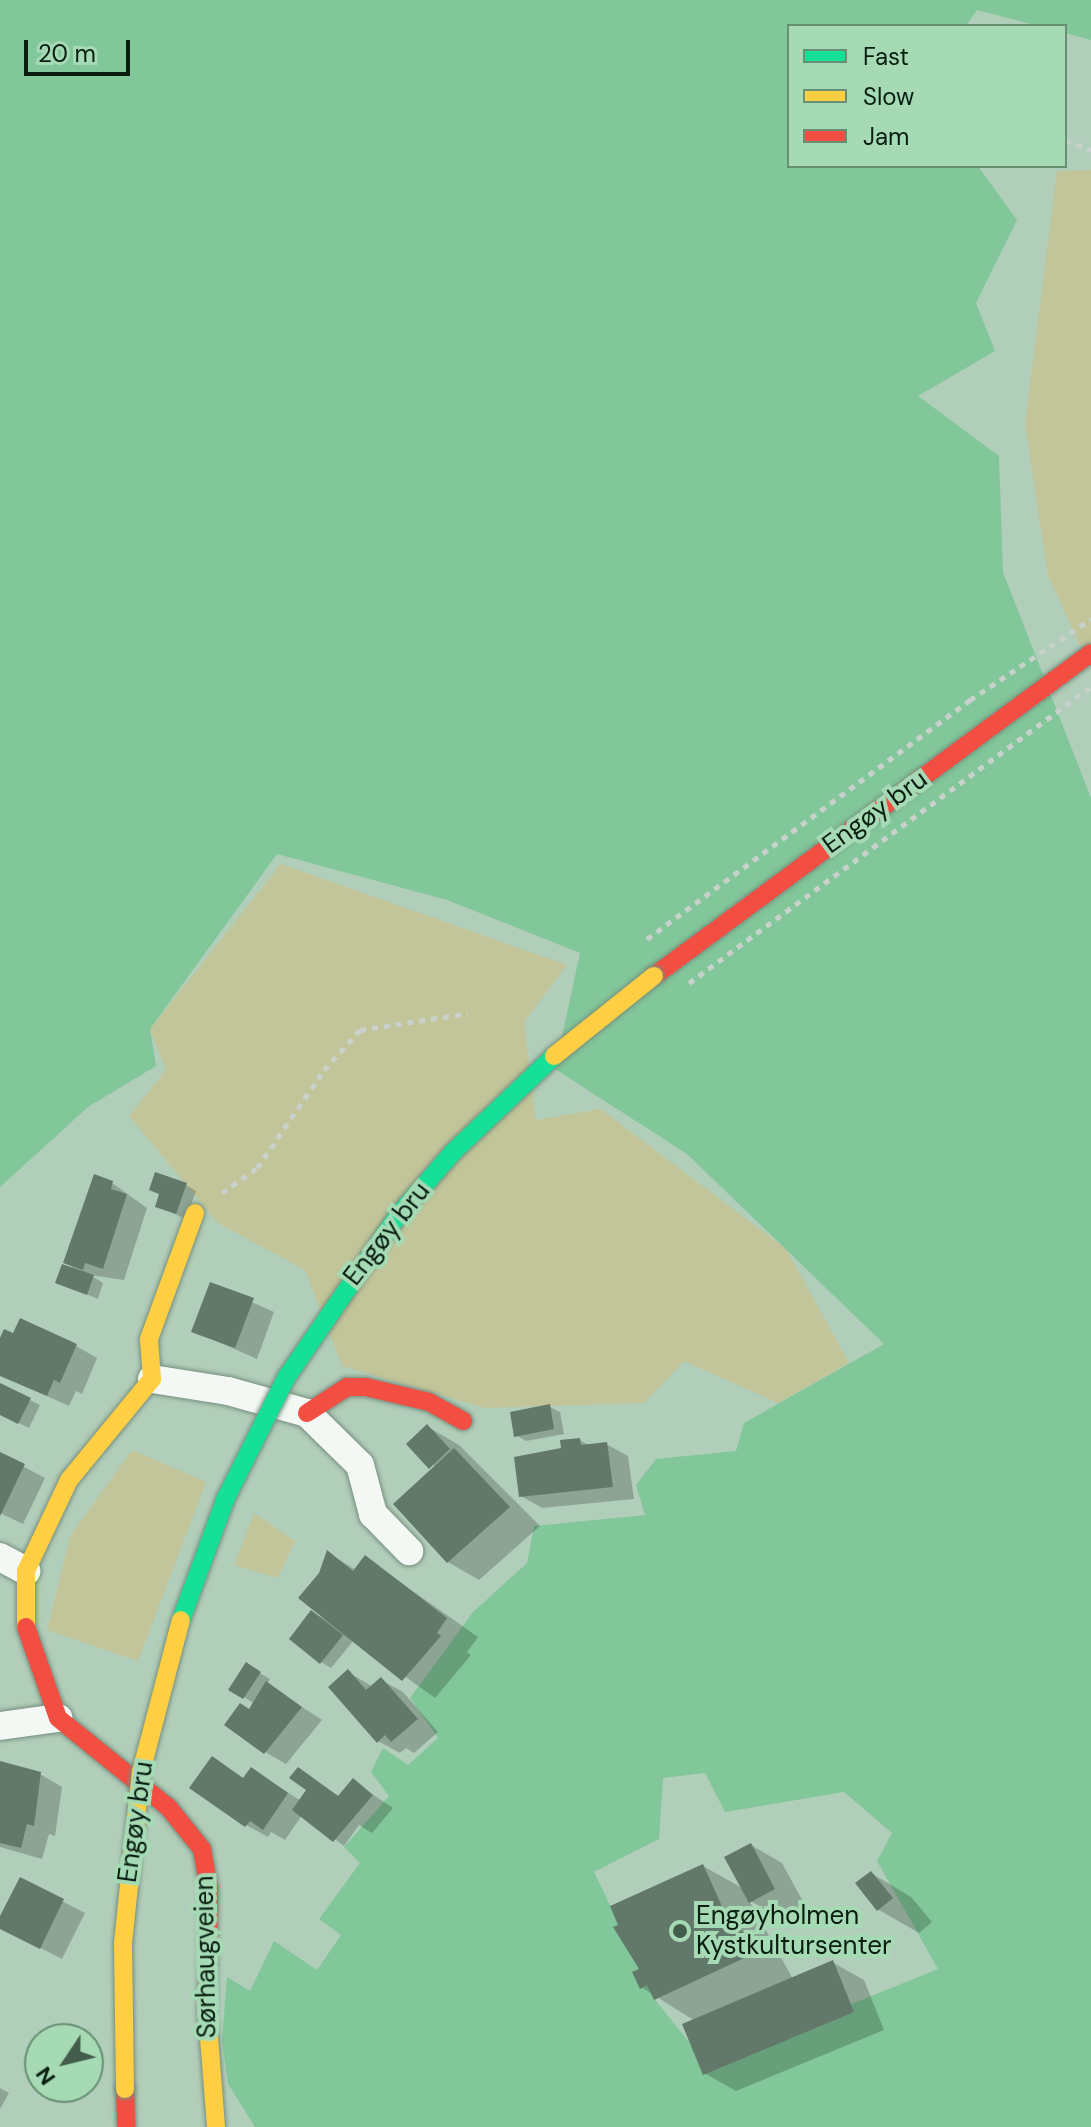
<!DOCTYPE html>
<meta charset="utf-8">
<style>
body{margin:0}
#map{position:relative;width:1091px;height:2127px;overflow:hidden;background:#b1ceba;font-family:"DM Sans",sans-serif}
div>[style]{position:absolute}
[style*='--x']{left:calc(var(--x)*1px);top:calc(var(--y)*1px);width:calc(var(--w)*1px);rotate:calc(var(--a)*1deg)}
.green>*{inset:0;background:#c2c599}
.water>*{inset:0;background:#82c79a}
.shadow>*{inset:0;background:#0003}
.building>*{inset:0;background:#62786a}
.path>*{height:5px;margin-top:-2.5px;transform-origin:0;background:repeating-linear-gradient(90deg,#c8d1cb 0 6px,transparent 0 12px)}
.roads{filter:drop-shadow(0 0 2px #778e7f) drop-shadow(0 0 2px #778e7f)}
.street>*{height:28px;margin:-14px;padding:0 14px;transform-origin:14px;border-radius:14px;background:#f3f8f5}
.slow>*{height:18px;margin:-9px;padding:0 9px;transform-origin:9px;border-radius:9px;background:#ffcf43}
.jam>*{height:18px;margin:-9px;padding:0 9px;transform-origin:9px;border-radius:9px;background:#f24e42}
.path-bridge>*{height:5px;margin-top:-2.5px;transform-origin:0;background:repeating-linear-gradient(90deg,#c8d1cb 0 6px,transparent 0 12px)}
.bridges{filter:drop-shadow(0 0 2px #778e7f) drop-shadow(0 0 2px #778e7f)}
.fast-bridge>*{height:18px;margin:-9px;padding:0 9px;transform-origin:9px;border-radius:9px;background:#16e098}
.slow-bridge>*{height:18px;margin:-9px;padding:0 9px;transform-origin:9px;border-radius:9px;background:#ffcf43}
.dots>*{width:22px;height:22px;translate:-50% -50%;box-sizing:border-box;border:4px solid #a5dab5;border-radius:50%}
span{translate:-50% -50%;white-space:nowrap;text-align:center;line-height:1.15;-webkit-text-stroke:8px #a5dab5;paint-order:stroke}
.street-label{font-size:26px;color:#091e11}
.poi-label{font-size:26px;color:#091e11}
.left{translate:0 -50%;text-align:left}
.legend{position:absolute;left:787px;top:24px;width:280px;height:144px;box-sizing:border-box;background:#a5dab5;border:2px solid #678f73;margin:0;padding:10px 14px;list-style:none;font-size:24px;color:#091e11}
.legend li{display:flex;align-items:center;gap:16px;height:40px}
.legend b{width:40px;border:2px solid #678f73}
.north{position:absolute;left:24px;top:2023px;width:80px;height:80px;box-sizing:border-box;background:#a5dab5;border:2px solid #678f73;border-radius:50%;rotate:235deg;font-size:22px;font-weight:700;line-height:32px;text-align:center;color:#091e11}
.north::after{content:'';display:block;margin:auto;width:28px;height:36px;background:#445c4c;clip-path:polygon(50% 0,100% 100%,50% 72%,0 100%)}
.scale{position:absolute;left:24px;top:40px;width:106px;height:36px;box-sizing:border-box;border:4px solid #091e11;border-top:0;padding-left:10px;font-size:24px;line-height:28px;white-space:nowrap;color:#091e11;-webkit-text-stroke:6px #a5dab5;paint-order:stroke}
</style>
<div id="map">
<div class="green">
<i style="clip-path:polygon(1091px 170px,1091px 668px,1048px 576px,1025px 424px,1057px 171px)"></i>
<i style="clip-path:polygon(281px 864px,567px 965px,524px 1022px,536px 1120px,601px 1109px,786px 1249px,849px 1363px,778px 1403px,684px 1361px,644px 1403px,485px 1408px,342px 1366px,305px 1270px,218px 1223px,129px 1116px,166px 1070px,150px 1029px)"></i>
<i style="clip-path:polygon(132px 1450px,206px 1482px,138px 1661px,47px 1630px,70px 1536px)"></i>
<i style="clip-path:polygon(254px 1513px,295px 1541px,278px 1578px,234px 1565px)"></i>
</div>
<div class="water">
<i style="clip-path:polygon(evenodd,0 0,1091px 0,1091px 40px,1065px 33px,1065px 26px,1038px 26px,977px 10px,966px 26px,789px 26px,789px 166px,978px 166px,1017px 220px,976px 303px,995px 351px,918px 396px,999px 456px,1003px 572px,1091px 798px,1091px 2127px,255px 2127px,228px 2084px,222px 2040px,227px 1977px,250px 1991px,274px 1941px,317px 1970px,341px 1935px,319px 1919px,360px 1863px,344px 1847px,389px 1796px,371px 1772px,383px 1748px,408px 1765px,438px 1738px,410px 1698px,473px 1612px,527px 1563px,534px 1526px,645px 1515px,636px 1485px,656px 1459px,736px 1451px,744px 1423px,884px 1344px,687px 1154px,555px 1069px,580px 953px,447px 900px,277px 854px,150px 1029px,156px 1066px,88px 1107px,0 1187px,0 0,705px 1773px,725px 1812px,844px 1792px,892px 1833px,877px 1861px,938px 1969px,706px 2063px,656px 2001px,594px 1872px,659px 1839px,663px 1778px,705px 1773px)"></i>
</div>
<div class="shadow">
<i style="clip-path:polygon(112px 1183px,147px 1208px,124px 1280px,90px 1275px,103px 1283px,98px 1299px,58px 1282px,77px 1271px,65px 1262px)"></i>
<i style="clip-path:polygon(186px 1185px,196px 1191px,186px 1219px,157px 1206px,161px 1195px,151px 1190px)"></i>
<i style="clip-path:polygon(211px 1284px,274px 1312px,257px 1359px,193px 1331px)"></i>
<i style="clip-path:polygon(0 1343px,76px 1346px,97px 1358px,82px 1394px,76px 1391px,69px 1406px,0 1375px)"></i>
<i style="clip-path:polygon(0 1385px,40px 1405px,29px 1428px,0 1414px)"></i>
<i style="clip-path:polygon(550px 1407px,560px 1412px,564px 1434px,526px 1441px,516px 1435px)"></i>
<i style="clip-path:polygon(428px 1427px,459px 1445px,540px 1526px,479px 1580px,448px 1562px)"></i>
<i style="clip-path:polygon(579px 1440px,591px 1446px,606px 1444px,628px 1456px,634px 1499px,542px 1508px,521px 1496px)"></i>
<i style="clip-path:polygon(0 1454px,45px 1478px,23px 1524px,0 1513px)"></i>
<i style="clip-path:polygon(328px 1553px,356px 1570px,366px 1558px,478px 1637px,467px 1652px,471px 1655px,435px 1698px,354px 1640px,331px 1668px,321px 1662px,312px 1613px,329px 1620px,320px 1574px)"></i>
<i style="clip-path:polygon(256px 1671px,270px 1679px,267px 1684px,322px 1720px,286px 1764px,265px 1752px,250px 1711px,255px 1704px,231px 1689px)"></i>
<i style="clip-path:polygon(348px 1672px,373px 1687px,381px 1680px,403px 1692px,438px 1732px,414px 1753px,406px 1748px,400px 1753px,378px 1741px)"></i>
<i style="clip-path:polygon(212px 1759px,245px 1779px,252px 1769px,301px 1801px,309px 1790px,298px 1770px,340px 1797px,353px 1781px,393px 1808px,372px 1833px,359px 1825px,344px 1846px,302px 1815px,285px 1840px,271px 1832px,268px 1837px,246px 1825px)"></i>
<i style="clip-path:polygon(0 1763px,40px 1774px,62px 1787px,55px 1836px,49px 1834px,42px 1859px,0 1847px)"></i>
<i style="clip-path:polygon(751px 1845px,782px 1863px,806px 1907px,782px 1920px,749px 1900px,793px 1979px,832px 1962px,864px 1980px,884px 2030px,736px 2091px,704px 2073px,695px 2021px,641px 1987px,642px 1970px,703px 1866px,744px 1889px)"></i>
<i style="clip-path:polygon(871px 1873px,911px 1897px,932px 1922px,919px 1933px,879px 1910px)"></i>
<i style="clip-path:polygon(21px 1880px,85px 1913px,62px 1959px,0 1927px)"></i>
<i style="clip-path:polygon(0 2088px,9px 2093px,0 2109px)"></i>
</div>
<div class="building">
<i style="clip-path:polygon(155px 1172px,187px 1183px,176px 1214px,155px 1207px,159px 1194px,149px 1190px)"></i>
<i style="clip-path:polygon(94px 1174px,113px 1181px,111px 1189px,127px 1194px,103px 1269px,85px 1263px,83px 1270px,63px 1263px)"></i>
<i style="clip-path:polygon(62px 1264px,94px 1275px,87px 1295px,55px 1283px)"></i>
<i style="clip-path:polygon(210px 1282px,254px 1298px,235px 1348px,191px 1332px)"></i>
<i style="clip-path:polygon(20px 1318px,77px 1344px,60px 1383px,54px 1380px,47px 1396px,0 1376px,0 1338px,4px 1329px,13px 1333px)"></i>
<i style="clip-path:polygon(0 1383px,31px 1398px,18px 1424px,0 1415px)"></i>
<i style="clip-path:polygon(550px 1404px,554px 1429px,514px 1437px,510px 1412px)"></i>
<i style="clip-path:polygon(427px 1424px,450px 1449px,429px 1469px,406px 1444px)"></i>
<i style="clip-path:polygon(580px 1438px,581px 1445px,607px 1442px,613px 1487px,519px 1497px,514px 1457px,561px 1448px,560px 1440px)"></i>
<i style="clip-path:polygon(454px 1448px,510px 1507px,447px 1563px,393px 1504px)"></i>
<i style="clip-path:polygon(0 1452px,25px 1464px,0 1516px)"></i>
<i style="clip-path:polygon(327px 1550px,353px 1571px,365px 1555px,447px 1618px,437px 1633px,441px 1636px,402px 1681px,298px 1598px,319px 1573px)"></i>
<i style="clip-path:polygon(311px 1610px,343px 1635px,320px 1664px,289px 1639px)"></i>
<i style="clip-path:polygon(246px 1662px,261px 1672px,243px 1699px,228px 1690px)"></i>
<i style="clip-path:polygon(348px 1669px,366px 1690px,381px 1677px,418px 1719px,391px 1742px,385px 1735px,377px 1743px,328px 1687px)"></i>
<i style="clip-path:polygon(266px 1681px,302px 1707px,264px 1754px,224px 1725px,240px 1703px,249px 1709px)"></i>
<i style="clip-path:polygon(212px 1756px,243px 1778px,251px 1767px,288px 1793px,263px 1830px,250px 1821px,245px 1827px,189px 1788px)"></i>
<i style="clip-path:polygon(0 1761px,41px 1772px,34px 1826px,27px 1824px,21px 1848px,0 1843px)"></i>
<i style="clip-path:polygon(298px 1767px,338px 1796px,353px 1778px,373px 1795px,333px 1842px,292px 1810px,306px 1790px,289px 1778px)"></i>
<i style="clip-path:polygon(751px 1843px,775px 1889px,749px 1903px,724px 1857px)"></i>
<i style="clip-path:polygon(703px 1864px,724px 1911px,731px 1908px,753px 1954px,654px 2000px,647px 1985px,640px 1989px,632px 1972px,639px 1969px,613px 1927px,618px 1925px,610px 1906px)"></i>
<i style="clip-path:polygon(871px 1871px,893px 1898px,877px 1911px,855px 1883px)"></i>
<i style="clip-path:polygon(20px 1877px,64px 1899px,40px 1949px,0 1929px,0 1916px)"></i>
<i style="clip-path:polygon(833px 1960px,854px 2012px,703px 2075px,682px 2024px)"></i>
</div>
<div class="path">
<i style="--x:1065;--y:140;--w:28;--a:21"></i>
<i style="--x:222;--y:1193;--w:43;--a:-35.5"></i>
<i style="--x:257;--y:1168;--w:119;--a:-55.6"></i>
<i style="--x:324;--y:1070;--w:54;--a:-48"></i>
<i style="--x:360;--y:1030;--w:109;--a:-8.9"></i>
</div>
<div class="roads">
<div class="street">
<i style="--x:152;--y:1379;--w:77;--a:9"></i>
<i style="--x:228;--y:1391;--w:82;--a:15.6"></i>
<i style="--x:307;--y:1413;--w:74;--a:44.5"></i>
<i style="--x:360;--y:1465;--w:51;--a:75.1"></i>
<i style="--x:373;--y:1514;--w:52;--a:45.8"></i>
<i style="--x:0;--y:1557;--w:30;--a:28"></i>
<i style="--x:0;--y:1726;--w:59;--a:-7.9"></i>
</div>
<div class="slow">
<i style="--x:26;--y:1627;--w:56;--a:-90"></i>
<i style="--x:26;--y:1571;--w:101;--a:-64.7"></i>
<i style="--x:69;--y:1480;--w:131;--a:-50.6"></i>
<i style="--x:152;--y:1379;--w:40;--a:-94.3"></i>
<i style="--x:149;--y:1339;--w:134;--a:-69.9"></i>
<i style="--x:207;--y:2012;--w:115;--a:85.5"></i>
</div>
<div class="jam">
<i style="--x:654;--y:976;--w:543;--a:-36.47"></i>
<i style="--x:307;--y:1413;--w:48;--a:-33"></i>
<i style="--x:347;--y:1387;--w:19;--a:0"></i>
<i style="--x:366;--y:1387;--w:65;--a:13.4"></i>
<i style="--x:429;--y:1402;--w:39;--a:29"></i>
<i style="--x:26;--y:1627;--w:96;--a:70.6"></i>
<i style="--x:58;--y:1718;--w:143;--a:39"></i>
<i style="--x:169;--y:1808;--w:53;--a:51.2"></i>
<i style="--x:202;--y:1849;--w:39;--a:80"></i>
<i style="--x:209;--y:1887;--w:125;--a:90.9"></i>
<i style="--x:125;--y:2089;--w:38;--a:88"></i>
</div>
</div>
<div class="path-bridge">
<i style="--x:647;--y:939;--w:402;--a:-36.5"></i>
<i style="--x:970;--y:700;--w:146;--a:-33.8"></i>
<i style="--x:689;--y:983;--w:499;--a:-36.4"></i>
</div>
<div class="bridges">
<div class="fast-bridge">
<i style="--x:181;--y:1620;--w:130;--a:-69.8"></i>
<i style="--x:226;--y:1498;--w:134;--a:-63.4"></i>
<i style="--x:286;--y:1378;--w:201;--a:-55.4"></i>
<i style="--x:400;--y:1213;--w:81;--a:-49"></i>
<i style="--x:453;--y:1152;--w:139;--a:-43.5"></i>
</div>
<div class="slow-bridge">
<i style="--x:554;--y:1056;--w:128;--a:-38.7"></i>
<i style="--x:125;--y:2089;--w:146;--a:-90.8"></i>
<i style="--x:123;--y:1943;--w:172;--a:-84"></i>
<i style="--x:141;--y:1772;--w:157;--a:-75.3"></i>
</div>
</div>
<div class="dots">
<i style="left:680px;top:1931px;background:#445c4c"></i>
</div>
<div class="street-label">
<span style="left:875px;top:812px;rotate:-36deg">Engøy bru</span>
<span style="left:387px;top:1234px;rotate:-52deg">Engøy bru</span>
<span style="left:136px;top:1822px;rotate:-82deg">Engøy bru</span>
<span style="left:206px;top:1957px;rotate:-91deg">Sørhaugveien</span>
</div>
<div class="poi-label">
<span class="left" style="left:696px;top:1931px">Engøyholmen<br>Kystkultursenter</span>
</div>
<ul class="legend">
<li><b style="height:10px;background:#16e098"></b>Fast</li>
<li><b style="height:10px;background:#ffcf43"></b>Slow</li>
<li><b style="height:10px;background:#f24e42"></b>Jam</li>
</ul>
<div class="north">N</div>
<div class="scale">20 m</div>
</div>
